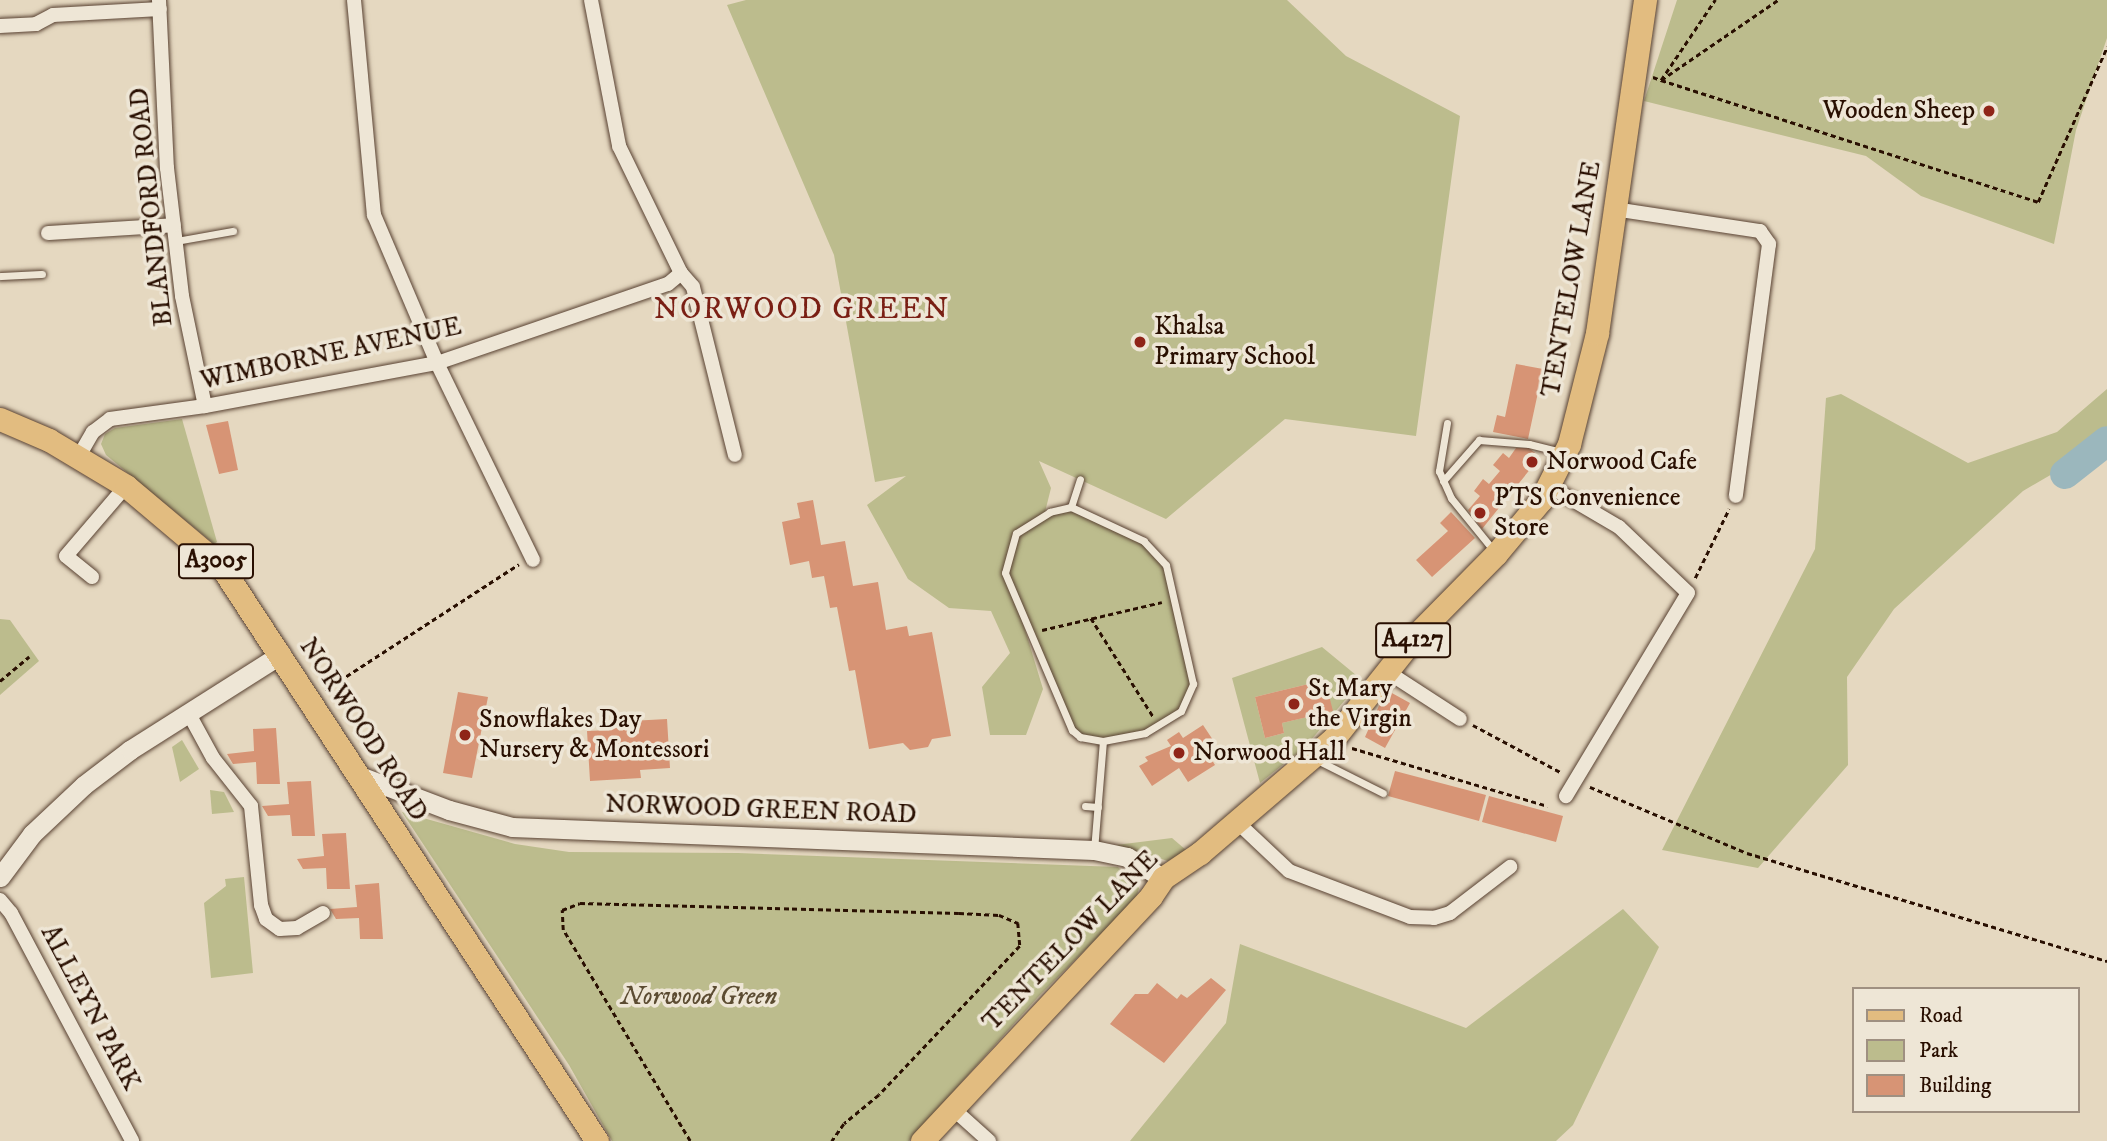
<!DOCTYPE html>
<style>
body{margin:0}
#map{position:relative;width:2107px;height:1141px;overflow:hidden;background:#e5d8c0;font-family:"IM FELL DW Pica",serif}
div>[style]{position:absolute}
[style*='--x']{left:calc(var(--x)*1px);top:calc(var(--y)*1px);width:calc(var(--w)*1px);rotate:calc(var(--a)*1deg)}
.green>*{inset:0;background:#bcbc8d}
.river>*{height:30px;margin:-15px;padding:0 15px;transform-origin:15px;border-radius:15px;background:#9bb7bd}
.building>*{inset:0;background:#d79475}
.path>*{height:2.5px;margin-top:-1.25px;transform-origin:0;background:repeating-linear-gradient(90deg,#290f01 0 5px,transparent 0 8.5px)}
.roads{filter:drop-shadow(0 0 2px #584131) drop-shadow(0 0 2px #584131)}
.lane>*{height:7px;margin:-3.5px;padding:0 3.5px;transform-origin:3.5px;border-radius:3.5px;background:#eee6d6}
.street>*{height:14px;margin:-7px;padding:0 7px;transform-origin:7px;border-radius:7px;background:#eee6d6}
.secondary>*{height:19px;margin:-9.5px;padding:0 9.5px;transform-origin:9.5px;border-radius:9.5px;background:#eee6d6}
.primary>*{height:23px;margin:-11.5px;padding:0 11.5px;transform-origin:11.5px;border-radius:11.5px;background:#e2bc80}
.dots>*{width:19px;height:19px;translate:-50% -50%;box-sizing:border-box;border:4px solid #eee6d6;border-radius:50%}
span{translate:-50% -50%;white-space:nowrap;text-align:center;line-height:1.15;-webkit-text-stroke:7px #eee6d6;paint-order:stroke}
.shield-label span{padding:2px 5px;background:#eee6d6;border:2px solid;border-radius:5px;-webkit-text-stroke-width:0}
.shield-label{font-size:24px;color:#290f01;font-weight:700}
.poi-label{font-size:26px;color:#290f01}
.right{translate:-100% -50%;text-align:right}
.left{translate:0 -50%;text-align:left}
.street-label{font-size:26px;color:#290f01}
.park-label{font-size:26px;color:#5c4c32;font-style:italic}
.quarter-label{font-size:30px;color:#7a1f14;letter-spacing:2px}
.legend{position:absolute;left:1852px;top:987px;width:228px;height:126px;box-sizing:border-box;background:#eee6d6;border:2px solid #9f9081;margin:0;padding:9px 12px;list-style:none;font-size:21px;color:#290f01}
.legend li{display:flex;align-items:center;gap:14px;height:35px}
.legend b{width:35px;border:2px solid #9f9081}
</style>
<div id="map">
<div class="green">
<i style="clip-path:polygon(746px 0,1287px 0,1346px 56px,1460px 116px,1416px 436px,1285px 419px,1166px 519px,1039px 461px,1051px 488px,1044px 516px,1071px 507px,1144px 541px,1166px 565px,1192px 670px,1190px 698px,1159px 727px,1090px 741px,1072px 730px,1016px 600px,1043px 689px,1026px 735px,990px 735px,982px 687px,1010px 653px,991px 611px,949px 608px,908px 579px,867px 505px,906px 476px,875px 482px,834px 255px,727px 5px)"></i>
<i style="clip-path:polygon(1677px 0,2107px 0,2107px 38px,2076px 130px,2054px 244px,1921px 196px,1866px 156px,1644px 101px)"></i>
<i style="clip-path:polygon(2107px 389px,2107px 442px,2023px 491px,1894px 609px,1847px 677px,1848px 765px,1758px 868px,1662px 850px,1815px 549px,1826px 398px,1841px 394px,1968px 463px,2057px 432px)"></i>
<i style="clip-path:polygon(182px 419px,217px 542px,214px 544px,106px 455px,101px 444px,105px 434px,115px 428px)"></i>
<i style="clip-path:polygon(0 619px,10px 620px,39px 661px,0 695px)"></i>
<i style="clip-path:polygon(evenodd,1322px 647px,1362px 680px,1305px 747px,1260px 783px,1232px 678px,1322px 647px,1325px 680px,1332px 711px,1282px 723px,1284px 733px,1265px 738px,1255px 697px,1325px 680px)"></i>
<i style="clip-path:polygon(182px 740px,199px 769px,180px 782px,172px 747px)"></i>
<i style="clip-path:polygon(210px 790px,224px 792px,234px 812px,212px 814px)"></i>
<i style="clip-path:polygon(402px 812px,515px 844px,569px 852px,738px 853px,1118px 867px,1139px 888px,1136px 899px,1038px 997px,909px 1141px,612px 1141px,569px 1065px)"></i>
<i style="clip-path:polygon(1172px 838px,1186px 850px,1168px 861px,1116px 845px)"></i>
<i style="clip-path:polygon(244px 877px,253px 973px,211px 978px,204px 903px,226px 886px,225px 879px)"></i>
<i style="clip-path:polygon(1623px 909px,1659px 947px,1573px 1125px,1556px 1141px,1130px 1141px,1226px 1023px,1240px 944px,1466px 1028px)"></i>
</div>
<div class="river">
<i style="--x:2065;--y:474;--w:53;--a:-38.2"></i>
</div>
<div class="building">
<i style="clip-path:polygon(1516px 364px,1543px 369px,1528px 439px,1493px 432px,1497px 415px,1505px 417px)"></i>
<i style="clip-path:polygon(228px 421px,238px 470px,219px 474px,206px 425px)"></i>
<i style="clip-path:polygon(1516px 448px,1529px 448px,1540px 457px,1482px 529px,1468px 510px,1480px 496px,1474px 491px,1483px 479px,1489px 484px,1500px 471px,1493px 465px,1503px 453px,1509px 458px)"></i>
<i style="clip-path:polygon(813px 500px,821px 545px,845px 541px,853px 586px,878px 582px,886px 630px,907px 626px,909px 636px,932px 632px,951px 736px,932px 739px,928px 747px,910px 750px,903px 743px,869px 749px,855px 670px,849px 671px,837px 607px,830px 608px,824px 576px,812px 578px,809px 561px,790px 565px,782px 522px,800px 518px,797px 503px)"></i>
<i style="clip-path:polygon(1451px 512px,1475px 538px,1432px 577px,1416px 560px,1448px 531px,1440px 523px)"></i>
<i style="clip-path:polygon(1325px 680px,1333px 711px,1282px 723px,1284px 733px,1265px 738px,1255px 697px)"></i>
<i style="clip-path:polygon(458px 692px,488px 697px,472px 778px,443px 773px)"></i>
<i style="clip-path:polygon(1390px 692px,1410px 703px,1385px 748px,1365px 737px,1382px 699px,1385px 701px)"></i>
<i style="clip-path:polygon(667px 719px,670px 768px,640px 770px,641px 778px,590px 781px,587px 731px,612px 730px,612px 722px)"></i>
<i style="clip-path:polygon(1203px 725px,1215px 743px,1205px 749px,1215px 765px,1188px 782px,1179px 768px,1152px 786px,1139px 766px,1148px 761px,1145px 757px,1171px 746px,1167px 740px,1179px 732px,1183px 738px)"></i>
<i style="clip-path:polygon(276px 728px,280px 784px,257px 784px,256px 762px,233px 764px,227px 754px,254px 751px,253px 729px)"></i>
<i style="clip-path:polygon(1395px 771px,1486px 795px,1479px 821px,1388px 796px)"></i>
<i style="clip-path:polygon(311px 781px,315px 836px,292px 836px,290px 815px,268px 816px,262px 806px,289px 804px,287px 782px)"></i>
<i style="clip-path:polygon(1489px 796px,1563px 816px,1556px 842px,1482px 822px)"></i>
<i style="clip-path:polygon(346px 833px,350px 889px,327px 889px,326px 868px,303px 869px,297px 859px,324px 856px,322px 834px)"></i>
<i style="clip-path:polygon(379px 883px,383px 939px,360px 939px,359px 918px,336px 919px,330px 909px,357px 907px,355px 885px)"></i>
<i style="clip-path:polygon(1211px 978px,1226px 990px,1164px 1063px,1110px 1024px,1135px 994px,1148px 994px,1157px 983px,1177px 999px,1181px 994px,1187px 998px)"></i>
</div>
<div class="path">
<i style="--x:1653;--y:77;--w:9;--a:21"></i>
<i style="--x:1661;--y:80;--w:97;--a:-56"></i>
<i style="--x:1661;--y:80;--w:396;--a:17.9"></i>
<i style="--x:2038;--y:202;--w:170;--a:-66"></i>
<i style="--x:1661;--y:80;--w:142;--a:-34.4"></i>
<i style="--x:1695;--y:578;--w:77;--a:-63.8"></i>
<i style="--x:1091;--y:618;--w:116;--a:57.7"></i>
<i style="--x:1042;--y:630;--w:123;--a:-13.1"></i>
<i style="--x:0;--y:681;--w:38;--a:-40"></i>
<i style="--x:325;--y:690;--w:231;--a:-33"></i>
<i style="--x:1473;--y:725;--w:101;--a:28.3"></i>
<i style="--x:1352;--y:748;--w:204;--a:16.5"></i>
<i style="--x:1590;--y:787;--w:170;--a:22.8"></i>
<i style="--x:1747;--y:853;--w:376;--a:16.7"></i>
<i style="--x:690;--y:1141;--w:246;--a:-121"></i>
<i style="--x:563;--y:930;--w:20;--a:-93"></i>
<i style="--x:562;--y:910;--w:19;--a:-21"></i>
<i style="--x:580;--y:903;--w:379;--a:1.5"></i>
<i style="--x:959;--y:913;--w:40;--a:2.9"></i>
<i style="--x:999;--y:915;--w:21;--a:23"></i>
<i style="--x:1018;--y:923;--w:23;--a:85"></i>
<i style="--x:1020;--y:946;--w:205;--a:133.4"></i>
<i style="--x:879;--y:1095;--w:45;--a:140.4"></i>
<i style="--x:844;--y:1124;--w:21;--a:125"></i>
</div>
<div class="roads">
<div class="lane">
<i style="--x:176;--y:241;--w:58;--a:-10"></i>
<i style="--x:0;--y:276;--w:42;--a:-2.7"></i>
<i style="--x:1447;--y:423;--w:49;--a:99.5"></i>
<i style="--x:1439;--y:471;--w:30;--a:66"></i>
<i style="--x:1451;--y:498;--w:68;--a:50.9"></i>
<i style="--x:1443;--y:481;--w:55;--a:-48.7"></i>
<i style="--x:1479;--y:440;--w:50;--a:4.6"></i>
<i style="--x:1529;--y:444;--w:33;--a:14"></i>
<i style="--x:1071;--y:507;--w:22;--a:167"></i>
<i style="--x:1050;--y:512;--w:40;--a:148"></i>
<i style="--x:1016;--y:533;--w:41;--a:105.4"></i>
<i style="--x:1005;--y:573;--w:171;--a:66.9"></i>
<i style="--x:1072;--y:730;--w:11;--a:41"></i>
<i style="--x:1080;--y:737;--w:23;--a:10"></i>
<i style="--x:1103;--y:741;--w:43;--a:-10.8"></i>
<i style="--x:1145;--y:733;--w:42;--a:-31.4"></i>
<i style="--x:1181;--y:711;--w:30;--a:-66"></i>
<i style="--x:1193;--y:684;--w:122;--a:-102.8"></i>
<i style="--x:1166;--y:565;--w:33;--a:-133"></i>
<i style="--x:1144;--y:541;--w:81;--a:-155"></i>
<i style="--x:1071;--y:507;--w:29;--a:-72"></i>
<i style="--x:1315;--y:759;--w:76;--a:26.6"></i>
<i style="--x:1085;--y:806;--w:13;--a:4"></i>
<i style="--x:1094;--y:850;--w:109;--a:-85.3"></i>
</div>
<div class="street">
<i style="--x:159;--y:0;--w:168;--a:87.3"></i>
<i style="--x:167;--y:168;--w:129;--a:83.3"></i>
<i style="--x:182;--y:296;--w:112;--a:78.2"></i>
<i style="--x:354;--y:0;--w:216;--a:84.7"></i>
<i style="--x:374;--y:215;--w:161;--a:66.9"></i>
<i style="--x:437;--y:363;--w:219;--a:64"></i>
<i style="--x:591;--y:0;--w:149;--a:79.1"></i>
<i style="--x:619;--y:146;--w:141;--a:64"></i>
<i style="--x:681;--y:273;--w:18;--a:49"></i>
<i style="--x:693;--y:287;--w:173;--a:76"></i>
<i style="--x:0;--y:26;--w:36;--a:-3"></i>
<i style="--x:36;--y:24;--w:19;--a:-28"></i>
<i style="--x:53;--y:15;--w:107;--a:-3.2"></i>
<i style="--x:1614;--y:209;--w:148;--a:8.6"></i>
<i style="--x:1760;--y:231;--w:16;--a:55"></i>
<i style="--x:1769;--y:244;--w:254;--a:97.5"></i>
<i style="--x:48;--y:233;--w:126;--a:-3.6"></i>
<i style="--x:79;--y:456;--w:28;--a:-60"></i>
<i style="--x:93;--y:432;--w:21;--a:-37"></i>
<i style="--x:110;--y:419;--w:96;--a:-7.8"></i>
<i style="--x:205;--y:406;--w:236;--a:-10.5"></i>
<i style="--x:437;--y:363;--w:244;--a:-18.9"></i>
<i style="--x:668;--y:284;--w:17;--a:-40"></i>
<i style="--x:1549;--y:486;--w:81;--a:30.4"></i>
<i style="--x:1619;--y:527;--w:95;--a:43.7"></i>
<i style="--x:1688;--y:593;--w:237;--a:121"></i>
<i style="--x:92;--y:577;--w:33;--a:-141"></i>
<i style="--x:66;--y:556;--w:92;--a:-49.4"></i>
<i style="--x:1386;--y:671;--w:88;--a:33"></i>
<i style="--x:189;--y:714;--w:50;--a:61.4"></i>
<i style="--x:213;--y:758;--w:61;--a:51.6"></i>
<i style="--x:251;--y:806;--w:100;--a:84.2"></i>
<i style="--x:261;--y:905;--w:15;--a:70"></i>
<i style="--x:266;--y:919;--w:17;--a:36"></i>
<i style="--x:280;--y:929;--w:17;--a:-3"></i>
<i style="--x:297;--y:928;--w:30;--a:-30"></i>
<i style="--x:1237;--y:822;--w:71;--a:43.3"></i>
<i style="--x:1289;--y:871;--w:129;--a:20.8"></i>
<i style="--x:1410;--y:917;--w:24;--a:2"></i>
<i style="--x:1434;--y:918;--w:17;--a:-17"></i>
<i style="--x:1450;--y:913;--w:76;--a:-37.5"></i>
<i style="--x:0;--y:900;--w:17;--a:50"></i>
<i style="--x:11;--y:913;--w:258;--a:62"></i>
<i style="--x:951;--y:1107;--w:51;--a:41.8"></i>
</div>
<div class="secondary">
<i style="--x:360;--y:776;--w:95;--a:20.9"></i>
<i style="--x:449;--y:810;--w:65;--a:15.1"></i>
<i style="--x:512;--y:827;--w:582;--a:2.26"></i>
<i style="--x:1094;--y:850;--w:34;--a:12"></i>
<i style="--x:1127;--y:857;--w:42;--a:30.3"></i>
<i style="--x:0;--y:877;--w:54;--a:-53.3"></i>
<i style="--x:32;--y:834;--w:71;--a:-43.3"></i>
<i style="--x:84;--y:785;--w:58;--a:-37.3"></i>
<i style="--x:130;--y:750;--w:179;--a:-32.4"></i>
</div>
<div class="primary">
<i style="--x:0;--y:419;--w:53;--a:23.2"></i>
<i style="--x:49;--y:440;--w:90;--a:30.9"></i>
<i style="--x:126;--y:486;--w:124;--a:40.1"></i>
<i style="--x:221;--y:566;--w:687;--a:56.82"></i>
<i style="--x:922;--y:1141;--w:335;--a:-46.9"></i>
<i style="--x:1151;--y:896;--w:22;--a:-56"></i>
<i style="--x:1163;--y:878;--w:45;--a:-34"></i>
<i style="--x:1200;--y:853;--w:177;--a:-40.6"></i>
<i style="--x:1334;--y:738;--w:132;--a:-51.5"></i>
<i style="--x:1416;--y:635;--w:114;--a:-45.4"></i>
<i style="--x:1496;--y:554;--w:70;--a:-50.2"></i>
<i style="--x:1541;--y:500;--w:63;--a:-63.4"></i>
<i style="--x:1569;--y:444;--w:114;--a:-75.8"></i>
<i style="--x:1597;--y:333;--w:336;--a:-81.8"></i>
</div>
</div>
<div class="dots">
<i style="left:1989px;top:111px;background:#8f2418"></i>
<i style="left:1140px;top:342px;background:#8f2418"></i>
<i style="left:1532px;top:462px;background:#8f2418"></i>
<i style="left:1480px;top:513px;background:#8f2418"></i>
<i style="left:1294px;top:704px;background:#8f2418"></i>
<i style="left:465px;top:735px;background:#8f2418"></i>
<i style="left:1179px;top:753px;background:#8f2418"></i>
</div>
<div class="shield-label">
<span style="left:216px;top:561px">A3005</span>
<span style="left:1413px;top:640px">A4127</span>
</div>
<div class="poi-label">
<span class="right" style="left:1975px;top:111px">Wooden Sheep</span>
<span class="left" style="left:1154px;top:342px">Khalsa<br>Primary School</span>
<span class="left" style="left:1546px;top:462px">Norwood Cafe</span>
<span class="left" style="left:1494px;top:513px">PTS Convenience<br>Store</span>
<span class="left" style="left:1308px;top:704px">St Mary<br>the Virgin</span>
<span class="left" style="left:479px;top:735px">Snowflakes Day<br>Nursery &amp; Montessori</span>
<span class="left" style="left:1193px;top:753px">Norwood Hall</span>
</div>
<div class="street-label">
<span style="left:152px;top:207px;rotate:-96deg">BLANDFORD ROAD</span>
<span style="left:1572px;top:279px;rotate:-80deg">TENTELOW LANE</span>
<span style="left:331px;top:354px;rotate:-12deg">WIMBORNE AVENUE</span>
<span style="left:363px;top:730px;rotate:57deg">NORWOOD ROAD</span>
<span style="left:761px;top:810px;rotate:2deg">NORWOOD GREEN ROAD</span>
<span style="left:1071px;top:941px;rotate:-46deg">TENTELOW LANE</span>
<span style="left:90px;top:1008px;rotate:62deg">ALLEYN PARK</span>
</div>
<div class="park-label">
<span style="left:699px;top:997px">Norwood Green</span>
</div>
<div class="quarter-label">
<span style="left:802px;top:310px">NORWOOD GREEN</span>
</div>
<ul class="legend">
<li><b style="height:9px;background:#e2bc80"></b>Road</li>
<li><b style="height:19px;background:#bcbc8d"></b>Park</li>
<li><b style="height:19px;background:#d79475"></b>Building</li>
</ul>
</div>
